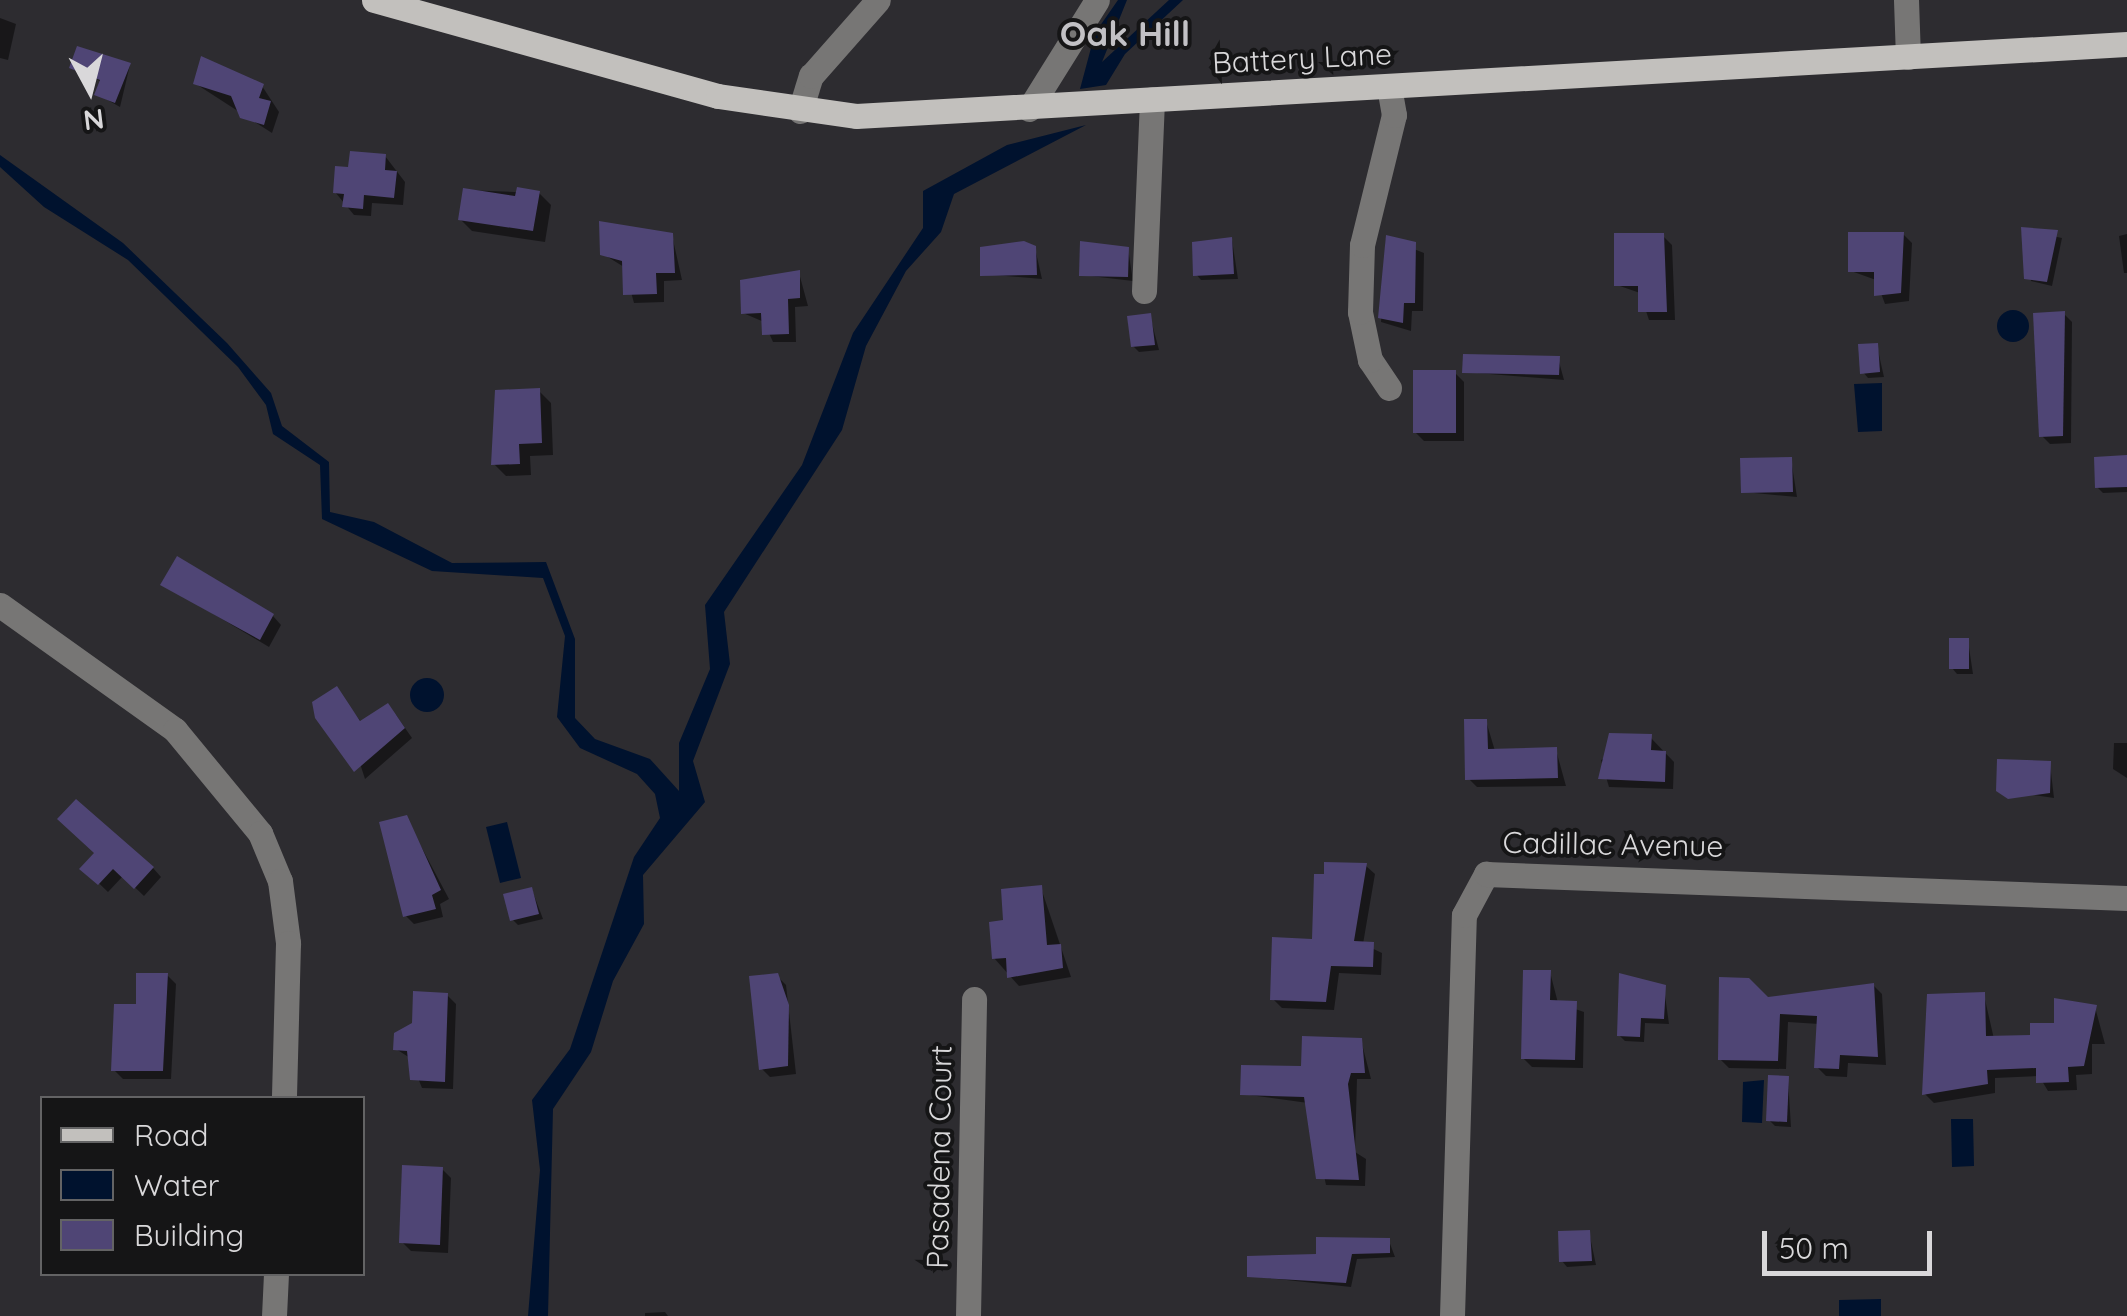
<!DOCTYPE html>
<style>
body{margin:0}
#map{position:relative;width:2127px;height:1316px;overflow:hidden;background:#2d2c30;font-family:Quicksand,sans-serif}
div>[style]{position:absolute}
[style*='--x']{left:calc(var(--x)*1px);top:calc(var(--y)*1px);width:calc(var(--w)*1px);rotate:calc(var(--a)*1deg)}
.water>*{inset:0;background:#00122e}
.round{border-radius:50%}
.shadow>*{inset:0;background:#0007}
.building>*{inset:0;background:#4f4575}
.minor>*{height:25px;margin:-12.5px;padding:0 12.5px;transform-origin:12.5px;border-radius:12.5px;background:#777675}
.major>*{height:25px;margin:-12.5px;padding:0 12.5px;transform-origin:12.5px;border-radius:12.5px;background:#c2c0bd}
span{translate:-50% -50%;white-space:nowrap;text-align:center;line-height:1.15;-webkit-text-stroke:8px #151516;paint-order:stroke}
.street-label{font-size:30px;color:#d9d8da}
.quarter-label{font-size:35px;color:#c2c1c5;font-weight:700}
.legend{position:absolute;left:40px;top:1096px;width:325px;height:180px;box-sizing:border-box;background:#151516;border:2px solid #636364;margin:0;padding:12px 18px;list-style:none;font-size:30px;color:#d9d8da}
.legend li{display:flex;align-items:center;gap:20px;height:50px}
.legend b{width:50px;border:2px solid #636364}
.north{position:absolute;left:40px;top:40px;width:100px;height:100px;-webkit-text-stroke:8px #151516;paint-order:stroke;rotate:173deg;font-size:28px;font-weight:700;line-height:40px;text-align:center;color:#d9d8da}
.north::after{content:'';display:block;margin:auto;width:35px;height:45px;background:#d9d8da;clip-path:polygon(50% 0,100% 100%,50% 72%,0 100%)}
.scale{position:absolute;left:1762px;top:1231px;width:170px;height:45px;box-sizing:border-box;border:5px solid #d9d8da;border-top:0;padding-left:12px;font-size:30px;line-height:35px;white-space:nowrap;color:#d9d8da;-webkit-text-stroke:8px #151516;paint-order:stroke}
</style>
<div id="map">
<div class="water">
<i style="clip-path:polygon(1118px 0,1127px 0,1102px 62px,1169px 0,1183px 0,1125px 54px,1106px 85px,1080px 89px,1095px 33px)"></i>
<i style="clip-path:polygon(1086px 125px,954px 194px,941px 232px,906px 271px,866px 346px,842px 430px,724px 612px,730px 664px,693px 761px,705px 802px,643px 875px,644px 924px,613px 981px,591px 1052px,553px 1109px,548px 1316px,528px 1316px,540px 1170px,532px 1100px,570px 1049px,634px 857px,660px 818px,655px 794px,637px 774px,580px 748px,557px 717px,565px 636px,543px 578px,432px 571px,322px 519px,320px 465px,273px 434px,266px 405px,238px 367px,128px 260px,44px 207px,0 167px,0 155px,123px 243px,227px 343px,271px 393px,282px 426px,329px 462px,330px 512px,374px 522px,452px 563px,546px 562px,575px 639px,575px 718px,595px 739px,650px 759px,679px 791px,679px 743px,710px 669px,705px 605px,802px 465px,853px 333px,923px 228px,923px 191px,1007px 145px)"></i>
<i class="round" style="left:1997px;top:310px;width:32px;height:32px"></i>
<i style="clip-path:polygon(1882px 383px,1882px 431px,1858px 432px,1854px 384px)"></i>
<i class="round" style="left:410px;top:678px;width:34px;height:34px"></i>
<i style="clip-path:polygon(507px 822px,521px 878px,500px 883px,486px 827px)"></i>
<i style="clip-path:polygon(1764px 1080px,1762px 1123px,1742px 1122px,1743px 1082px)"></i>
<i style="clip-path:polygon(1951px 1119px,1973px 1119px,1974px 1166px,1952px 1167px)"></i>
<i style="clip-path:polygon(1881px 1299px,1881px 1316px,1839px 1316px,1839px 1300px)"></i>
</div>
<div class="shadow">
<i style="clip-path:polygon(0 18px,16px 24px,8px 60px,0 58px)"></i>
<i style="clip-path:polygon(130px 65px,120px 107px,97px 94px,102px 82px,72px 67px)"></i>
<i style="clip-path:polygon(196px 84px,262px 86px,279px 112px,272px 133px)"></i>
<i style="clip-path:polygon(385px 156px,405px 182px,403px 205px,372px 203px,371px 216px,354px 215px,335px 192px)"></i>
<i style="clip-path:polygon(465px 190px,539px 193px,551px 205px,545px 242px,472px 231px,460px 219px)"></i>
<i style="clip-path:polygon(2024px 230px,2062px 238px,2052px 286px,2031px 281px)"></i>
<i style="clip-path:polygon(1903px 234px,1912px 243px,1909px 301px,1885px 304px,1876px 280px,1851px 271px)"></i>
<i style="clip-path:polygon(2127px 234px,2127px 273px,2124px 273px,2119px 236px)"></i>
<i style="clip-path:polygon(672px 235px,682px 280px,664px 281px,664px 302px,634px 303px,624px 267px,603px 254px)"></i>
<i style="clip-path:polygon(1663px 236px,1672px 245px,1675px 320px,1649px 320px,1640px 293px,1617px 285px)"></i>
<i style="clip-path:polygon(1386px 238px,1424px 253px,1423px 311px,1412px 311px,1411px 331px,1381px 322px)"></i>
<i style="clip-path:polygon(1232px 240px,1238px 279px,1201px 280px,1196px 274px)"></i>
<i style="clip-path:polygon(1035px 248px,1042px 279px,983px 274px)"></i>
<i style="clip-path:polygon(1128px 249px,1133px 281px,1082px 275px)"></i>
<i style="clip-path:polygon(799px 273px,808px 306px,795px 307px,796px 342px,773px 342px,764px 322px,743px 313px)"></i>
<i style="clip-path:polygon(2064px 314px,2072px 322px,2071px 443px,2050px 444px,2042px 436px)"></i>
<i style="clip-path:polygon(1150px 316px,1159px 350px,1139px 352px,1133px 346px)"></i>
<i style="clip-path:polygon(1877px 346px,1884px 377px,1868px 378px,1863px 372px)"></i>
<i style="clip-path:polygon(1558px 358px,1564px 380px,1465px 372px)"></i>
<i style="clip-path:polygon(1455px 373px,1464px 382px,1464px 441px,1424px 441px,1415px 432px)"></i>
<i style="clip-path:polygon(539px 391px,551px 403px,553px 455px,530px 456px,531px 475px,506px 476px,494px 464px)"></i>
<i style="clip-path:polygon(2127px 458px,2127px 492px,2103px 493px,2097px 487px)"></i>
<i style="clip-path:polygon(1791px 459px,1797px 497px,1744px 492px)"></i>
<i style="clip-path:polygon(163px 584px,273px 616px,281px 625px,269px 647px)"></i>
<i style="clip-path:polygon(1968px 641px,1973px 674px,1957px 674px,1952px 668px)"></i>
<i style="clip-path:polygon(336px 689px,362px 723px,396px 715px,412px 738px,365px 779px)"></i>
<i style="clip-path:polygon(1486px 721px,1495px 751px,1556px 750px,1566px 786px,1477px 787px,1468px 778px)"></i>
<i style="clip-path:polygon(1650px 737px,1674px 762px,1673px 789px,1609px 787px,1601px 760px)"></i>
<i style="clip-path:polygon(2114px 743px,2127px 743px,2127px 778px,2113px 769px)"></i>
<i style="clip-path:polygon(2050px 764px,2054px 798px,2000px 790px)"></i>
<i style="clip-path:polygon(406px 818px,449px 899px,440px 904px,443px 917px,414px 924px,405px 915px)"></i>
<i style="clip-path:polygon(1366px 866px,1375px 874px,1363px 944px,1382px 953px,1381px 975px,1339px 973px,1334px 1010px,1282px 1008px,1273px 999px)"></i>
<i style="clip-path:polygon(83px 868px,153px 868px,161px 877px,144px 896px,123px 876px,108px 892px)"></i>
<i style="clip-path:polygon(1041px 888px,1071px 977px,1019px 986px,994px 958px,1006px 923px)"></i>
<i style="clip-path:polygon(532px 890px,543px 919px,518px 925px,512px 919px)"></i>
<i style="clip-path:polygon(1550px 972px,1558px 1003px,1584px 1012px,1583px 1068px,1532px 1067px,1523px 1058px)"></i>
<i style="clip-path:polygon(167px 975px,176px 984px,171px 1079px,123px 1079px,114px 1070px,138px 1006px)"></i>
<i style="clip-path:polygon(777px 976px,786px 985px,796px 1074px,770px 1077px,761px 1068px)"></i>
<i style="clip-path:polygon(1873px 985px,1882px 994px,1886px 1065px,1848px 1063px,1847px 1077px,1826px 1076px,1817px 1067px,1819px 1024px,1788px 1022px,1786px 1069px,1729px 1068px,1720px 1059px,1767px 1000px)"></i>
<i style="clip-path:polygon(1664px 988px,1669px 1024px,1645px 1023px,1644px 1042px,1625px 1041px,1619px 1035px)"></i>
<i style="clip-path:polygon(447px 995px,456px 1004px,453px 1089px,422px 1088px,410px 1058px,396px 1049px)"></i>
<i style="clip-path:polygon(1984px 995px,1994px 1039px,2033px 1038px,2095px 1007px,2105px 1044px,2092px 1044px,2092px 1074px,2076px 1075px,2077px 1090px,2048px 1091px,2039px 1076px,1995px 1078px,1995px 1093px,1934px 1103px,1925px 1094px)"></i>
<i style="clip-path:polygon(1361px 1040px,1371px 1079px,1357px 1079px,1355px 1152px,1366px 1159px,1365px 1186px,1326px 1185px,1308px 1103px,1242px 1094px)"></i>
<i style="clip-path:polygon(1788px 1079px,1791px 1127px,1775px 1126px,1769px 1120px)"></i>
<i style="clip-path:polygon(442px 1169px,451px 1178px,448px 1253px,411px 1251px,402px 1242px)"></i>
<i style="clip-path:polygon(1589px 1232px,1596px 1265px,1567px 1267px,1562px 1261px)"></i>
<i style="clip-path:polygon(1389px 1241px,1395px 1257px,1357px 1259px,1351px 1287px,1249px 1276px)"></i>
<i style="clip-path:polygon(665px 1312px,668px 1316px,645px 1316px,645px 1313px)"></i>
</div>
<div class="building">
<i style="clip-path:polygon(77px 46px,131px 63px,115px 103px,94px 95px,100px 80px,69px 68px)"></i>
<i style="clip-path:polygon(201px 56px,264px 84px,259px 98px,271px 101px,264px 125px,240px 118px,231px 96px,193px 84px)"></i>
<i style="clip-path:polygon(350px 151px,386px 154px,385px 170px,397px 171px,394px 198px,364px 195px,363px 209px,342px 207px,344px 194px,333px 193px,335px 166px,348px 167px)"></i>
<i style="clip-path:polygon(517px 187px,540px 191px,533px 231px,458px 220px,463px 188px,515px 196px)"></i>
<i style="clip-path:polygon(599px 221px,673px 233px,675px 273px,656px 273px,657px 294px,623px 295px,622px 261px,600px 255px)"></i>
<i style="clip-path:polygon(2021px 227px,2058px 230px,2047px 282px,2024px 279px)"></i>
<i style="clip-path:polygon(1848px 232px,1904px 232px,1901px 293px,1874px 296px,1874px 272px,1848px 272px)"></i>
<i style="clip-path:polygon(1614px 233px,1664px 233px,1667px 312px,1638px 312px,1638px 286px,1614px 286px)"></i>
<i style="clip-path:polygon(1386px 235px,1416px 242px,1415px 303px,1404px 303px,1403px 323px,1378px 318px)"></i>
<i style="clip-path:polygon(1232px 237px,1234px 274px,1193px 276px,1192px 242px)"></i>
<i style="clip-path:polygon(1024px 241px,1036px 246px,1037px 275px,980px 276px,980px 247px)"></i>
<i style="clip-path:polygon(1080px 241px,1129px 247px,1128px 277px,1079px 276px)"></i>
<i style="clip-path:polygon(800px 270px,800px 298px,788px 299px,789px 334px,762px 335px,761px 313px,741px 314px,740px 280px)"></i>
<i style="clip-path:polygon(2065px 311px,2063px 436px,2039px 437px,2033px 313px)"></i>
<i style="clip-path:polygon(1151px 313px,1155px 345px,1131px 347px,1127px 316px)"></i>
<i style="clip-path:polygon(1878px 343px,1880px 372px,1860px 374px,1858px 344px)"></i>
<i style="clip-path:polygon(1463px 354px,1560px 356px,1559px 375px,1462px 373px)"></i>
<i style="clip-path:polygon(1413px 370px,1456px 370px,1456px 433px,1413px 433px)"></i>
<i style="clip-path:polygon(540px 388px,542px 443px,519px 444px,520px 464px,491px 465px,495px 390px)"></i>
<i style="clip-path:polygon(2127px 455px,2127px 487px,2095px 488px,2094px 457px)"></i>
<i style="clip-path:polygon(1792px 457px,1793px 492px,1741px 493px,1740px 458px)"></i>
<i style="clip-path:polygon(177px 556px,274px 614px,260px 640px,160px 585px)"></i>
<i style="clip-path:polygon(1949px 638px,1969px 638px,1969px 669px,1949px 669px)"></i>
<i style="clip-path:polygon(337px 686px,360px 721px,388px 703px,405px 728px,354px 772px,315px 718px,312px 702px)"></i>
<i style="clip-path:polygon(1464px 719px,1487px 719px,1488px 749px,1557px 747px,1558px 778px,1465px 780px)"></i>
<i style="clip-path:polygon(1609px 733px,1652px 734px,1651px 750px,1666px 751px,1665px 782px,1598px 779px)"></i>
<i style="clip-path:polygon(1997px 759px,2051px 761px,2050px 793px,2008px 799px,1996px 791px)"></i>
<i style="clip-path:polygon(76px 799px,154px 867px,134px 889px,113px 869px,98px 885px,79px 869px,94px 853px,57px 819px)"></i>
<i style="clip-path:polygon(407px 815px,441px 890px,432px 895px,436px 909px,403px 917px,379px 822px)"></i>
<i style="clip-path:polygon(1324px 862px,1367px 863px,1354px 941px,1374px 942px,1373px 967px,1331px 966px,1326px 1002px,1270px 1000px,1272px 937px,1312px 939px,1314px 874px,1324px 874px)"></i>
<i style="clip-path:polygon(1042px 885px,1047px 945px,1061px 944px,1063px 968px,1007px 978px,1006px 958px,992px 959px,989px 922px,1003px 920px,1001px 889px)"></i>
<i style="clip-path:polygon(532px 887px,539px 914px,510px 921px,503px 894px)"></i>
<i style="clip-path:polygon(1523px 970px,1551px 970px,1550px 1000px,1577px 1001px,1575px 1060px,1521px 1059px)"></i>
<i style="clip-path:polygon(136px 973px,168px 973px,163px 1071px,111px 1071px,114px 1004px,136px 1004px)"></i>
<i style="clip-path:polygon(778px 973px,789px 1005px,788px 1066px,759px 1070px,749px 976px)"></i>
<i style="clip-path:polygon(1619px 973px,1666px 985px,1664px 1019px,1641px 1018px,1640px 1037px,1617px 1036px)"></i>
<i style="clip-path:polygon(1719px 977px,1749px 978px,1768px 997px,1874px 983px,1878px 1057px,1840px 1055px,1839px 1069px,1814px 1068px,1817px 1016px,1780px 1014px,1778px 1061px,1718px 1060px)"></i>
<i style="clip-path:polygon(413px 991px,448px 993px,445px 1082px,410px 1080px,407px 1051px,393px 1050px,394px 1033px,412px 1023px)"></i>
<i style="clip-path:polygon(1985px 992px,1986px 1036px,2030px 1035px,2030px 1023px,2054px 1023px,2054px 998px,2097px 1005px,2084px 1066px,2068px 1067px,2069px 1082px,2036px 1083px,2036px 1068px,1987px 1070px,1988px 1084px,1922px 1095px,1927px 994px)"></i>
<i style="clip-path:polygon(1302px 1036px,1362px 1038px,1365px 1073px,1351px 1073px,1348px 1084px,1359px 1180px,1316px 1179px,1304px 1097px,1240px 1095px,1241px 1065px,1301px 1066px)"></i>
<i style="clip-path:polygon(1768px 1075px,1789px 1076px,1787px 1122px,1766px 1121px)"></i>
<i style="clip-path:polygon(402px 1165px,443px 1167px,440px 1245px,399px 1243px)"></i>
<i style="clip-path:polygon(1590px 1230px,1592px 1261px,1559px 1262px,1558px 1231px)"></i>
<i style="clip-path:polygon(1316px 1237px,1390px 1238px,1390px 1253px,1352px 1254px,1346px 1283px,1247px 1277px,1247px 1256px,1316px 1254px)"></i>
</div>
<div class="minor">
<i style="--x:1906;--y:0;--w:57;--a:88"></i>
<i style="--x:1029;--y:109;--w:128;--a:-58"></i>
<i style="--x:800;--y:111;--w:37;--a:-73"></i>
<i style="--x:811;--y:76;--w:101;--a:-48.6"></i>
<i style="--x:1144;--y:291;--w:192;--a:-87.6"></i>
<i style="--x:1389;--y:388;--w:34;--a:-124"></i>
<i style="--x:1370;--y:360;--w:49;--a:-101.8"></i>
<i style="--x:1360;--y:312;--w:67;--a:-88.3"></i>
<i style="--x:1362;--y:245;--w:134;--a:-76.2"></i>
<i style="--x:1394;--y:115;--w:29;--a:-100"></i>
<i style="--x:0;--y:605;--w:215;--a:35.5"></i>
<i style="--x:175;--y:730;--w:134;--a:50.5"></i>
<i style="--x:260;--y:833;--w:52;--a:67.4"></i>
<i style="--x:280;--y:881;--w:63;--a:82.6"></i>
<i style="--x:288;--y:943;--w:155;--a:91.5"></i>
<i style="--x:274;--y:1316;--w:42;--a:-87.3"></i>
<i style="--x:968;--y:1316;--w:317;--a:-88.9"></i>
<i style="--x:1452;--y:1316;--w:401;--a:-88.3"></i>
<i style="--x:1464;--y:915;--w:47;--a:-61.8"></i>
<i style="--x:1486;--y:874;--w:641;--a:2.14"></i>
</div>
<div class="major">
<i style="--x:374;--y:0;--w:357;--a:15.6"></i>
<i style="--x:718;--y:96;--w:139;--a:8.2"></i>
<i style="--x:856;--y:116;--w:1273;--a:-3.24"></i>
</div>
<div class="street-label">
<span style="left:1302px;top:58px;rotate:-3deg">Battery Lane</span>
<span style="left:1613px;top:844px;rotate:1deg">Cadillac Avenue</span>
<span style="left:939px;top:1157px;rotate:-89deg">Pasadena Court</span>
</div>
<div class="quarter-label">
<span style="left:1125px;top:33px">Oak Hill</span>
</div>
<ul class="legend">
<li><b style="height:12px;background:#c2c0bd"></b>Road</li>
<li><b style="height:28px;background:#00122e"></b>Water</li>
<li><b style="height:28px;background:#4f4575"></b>Building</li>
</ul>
<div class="north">N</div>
<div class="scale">50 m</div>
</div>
